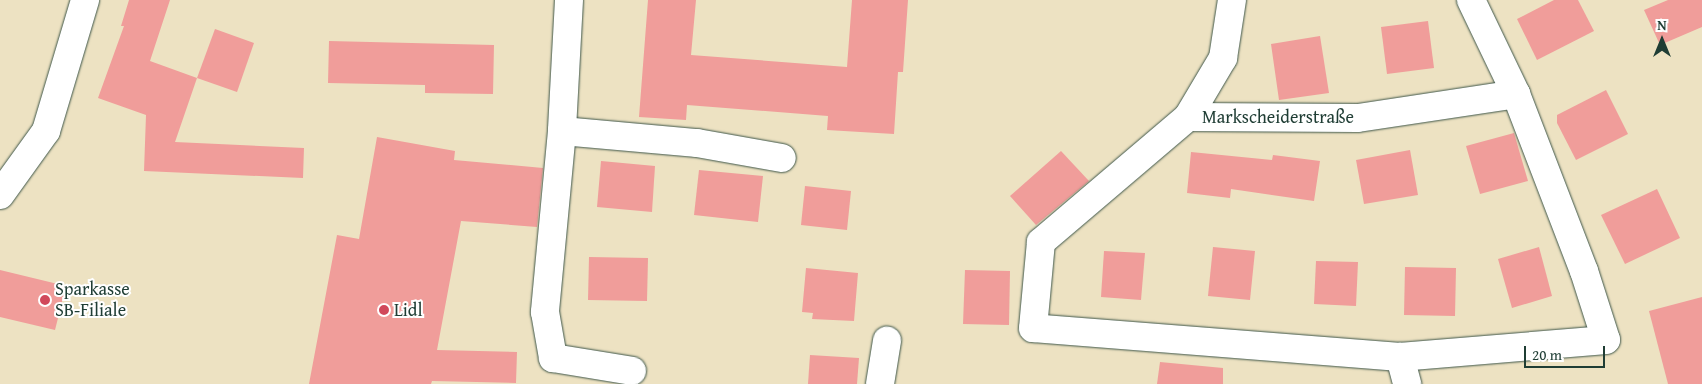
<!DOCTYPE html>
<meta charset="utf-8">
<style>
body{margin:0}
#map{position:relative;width:1702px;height:384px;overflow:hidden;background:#ede2c2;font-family:"Gentium Book Plus",serif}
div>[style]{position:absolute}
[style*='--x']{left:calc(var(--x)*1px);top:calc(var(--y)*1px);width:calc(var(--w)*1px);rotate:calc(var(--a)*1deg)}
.building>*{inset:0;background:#f09d9a}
.roads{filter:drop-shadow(0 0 1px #3e5649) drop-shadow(0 0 1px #3e5649)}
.street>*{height:28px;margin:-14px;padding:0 14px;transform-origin:14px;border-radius:14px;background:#fff}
.secondary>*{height:28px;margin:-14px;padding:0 14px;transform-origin:14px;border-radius:14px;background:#fff}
.dots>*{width:14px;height:14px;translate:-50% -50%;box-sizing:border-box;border:2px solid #fff;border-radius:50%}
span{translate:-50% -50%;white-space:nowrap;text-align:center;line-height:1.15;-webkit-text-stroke:4px #fff;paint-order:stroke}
.street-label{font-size:18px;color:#1f3d34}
.poi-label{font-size:18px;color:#1f3d34}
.left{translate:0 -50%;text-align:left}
.north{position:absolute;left:1637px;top:15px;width:50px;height:50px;-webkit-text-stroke:4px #fff;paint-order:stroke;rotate:0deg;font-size:14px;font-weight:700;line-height:20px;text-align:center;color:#1f3d34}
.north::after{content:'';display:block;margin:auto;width:18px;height:22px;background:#1f3d34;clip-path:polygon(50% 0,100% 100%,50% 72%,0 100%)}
.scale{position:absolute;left:1524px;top:346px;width:81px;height:22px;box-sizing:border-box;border:2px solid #1f3d34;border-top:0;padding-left:6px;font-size:15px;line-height:18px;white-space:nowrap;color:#1f3d34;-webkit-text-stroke:4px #fff;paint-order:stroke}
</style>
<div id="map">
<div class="building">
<i style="clip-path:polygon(129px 0,170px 0,150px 61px,197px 78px,175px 142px,304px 148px,303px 178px,144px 171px,146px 115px,98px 98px,124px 26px,121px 26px)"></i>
<i style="clip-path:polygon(648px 0,696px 0,691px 55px,847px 67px,852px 0,908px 0,903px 72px,898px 72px,894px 134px,827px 130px,828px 116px,687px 105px,686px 120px,639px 117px)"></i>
<i style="clip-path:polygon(1554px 0,1578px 0,1594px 31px,1537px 60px,1517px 19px)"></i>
<i style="clip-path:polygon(1668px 0,1702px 0,1702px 27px,1660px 45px,1644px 10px)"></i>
<i style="clip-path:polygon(1428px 21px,1434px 68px,1387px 74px,1381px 27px)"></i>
<i style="clip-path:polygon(215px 29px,254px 43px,237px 92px,197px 78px)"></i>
<i style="clip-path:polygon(1320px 36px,1329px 93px,1279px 100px,1271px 44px)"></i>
<i style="clip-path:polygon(329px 41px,494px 45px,493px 94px,425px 93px,425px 85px,328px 83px)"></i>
<i style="clip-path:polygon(1606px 90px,1628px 134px,1576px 160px,1557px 123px,1557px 115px)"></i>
<i style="clip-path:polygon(1514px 133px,1528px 181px,1480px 194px,1466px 146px)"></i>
<i style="clip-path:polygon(377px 137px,455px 151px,454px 160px,543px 168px,537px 227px,461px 221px,437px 350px,517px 352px,516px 383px,432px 381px,431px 384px,309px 384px,337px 235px,359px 239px)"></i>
<i style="clip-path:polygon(1410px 150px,1418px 195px,1364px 204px,1356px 160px)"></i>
<i style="clip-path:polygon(1061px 151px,1089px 181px,1036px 225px,1010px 196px)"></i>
<i style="clip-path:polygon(1191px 152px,1272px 160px,1273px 155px,1320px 161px,1314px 201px,1231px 189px,1230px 198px,1187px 193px)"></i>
<i style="clip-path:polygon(601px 161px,655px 166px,652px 212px,597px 207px)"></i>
<i style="clip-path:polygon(699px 170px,763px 176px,758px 222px,694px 215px)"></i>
<i style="clip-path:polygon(805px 186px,851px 191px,847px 230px,801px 225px)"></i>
<i style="clip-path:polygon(1657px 189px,1680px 238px,1625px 264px,1601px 215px)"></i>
<i style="clip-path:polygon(1213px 247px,1255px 251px,1250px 300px,1208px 296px)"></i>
<i style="clip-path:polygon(1539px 247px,1552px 296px,1512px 308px,1498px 259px)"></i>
<i style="clip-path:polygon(1104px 251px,1145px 253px,1141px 300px,1101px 297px)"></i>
<i style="clip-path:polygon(589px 257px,648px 258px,647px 301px,588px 300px)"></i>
<i style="clip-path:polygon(1316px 261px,1358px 262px,1356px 306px,1314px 304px)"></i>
<i style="clip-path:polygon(1405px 267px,1456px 268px,1455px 316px,1404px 315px)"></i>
<i style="clip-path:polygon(806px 268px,858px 273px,854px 321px,812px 319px,813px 313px,802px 312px)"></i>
<i style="clip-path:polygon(0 270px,66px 286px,55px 330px,0 317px)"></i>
<i style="clip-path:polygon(965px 270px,1010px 271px,1009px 325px,963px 324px)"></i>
<i style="clip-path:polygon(1702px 297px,1702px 384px,1668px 384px,1649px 311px)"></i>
<i style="clip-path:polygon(810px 355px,859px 358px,857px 384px,808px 384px)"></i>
<i style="clip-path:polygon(1160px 362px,1223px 368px,1223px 384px,1157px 384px)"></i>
</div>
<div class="roads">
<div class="street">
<i style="--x:569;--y:0;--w:131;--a:93.1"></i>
<i style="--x:562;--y:131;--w:182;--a:95.4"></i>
<i style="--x:545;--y:312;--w:47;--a:80.1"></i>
<i style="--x:553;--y:358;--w:80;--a:9.3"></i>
<i style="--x:1471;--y:0;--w:104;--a:64.4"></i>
<i style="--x:1516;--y:94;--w:190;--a:69"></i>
<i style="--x:1584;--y:271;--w:72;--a:72.3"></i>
<i style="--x:1606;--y:340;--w:207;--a:175.3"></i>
<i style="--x:1400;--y:357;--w:368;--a:-175.5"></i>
<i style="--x:1033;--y:328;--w:86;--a:-84.7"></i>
<i style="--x:1041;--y:242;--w:193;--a:-40.4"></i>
<i style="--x:1188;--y:117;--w:170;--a:0.3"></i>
<i style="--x:1358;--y:118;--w:160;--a:-8.6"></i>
<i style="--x:1188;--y:117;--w:69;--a:-59.3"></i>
<i style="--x:1223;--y:58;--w:59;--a:-81.2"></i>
<i style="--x:562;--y:131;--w:136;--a:5.1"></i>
<i style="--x:697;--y:143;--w:86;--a:10"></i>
<i style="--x:1400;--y:357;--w:28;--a:75"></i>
<i style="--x:880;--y:384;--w:44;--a:-80.8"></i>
</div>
<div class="secondary">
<i style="--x:0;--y:195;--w:79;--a:-54.3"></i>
<i style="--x:46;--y:131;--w:137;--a:-73.4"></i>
</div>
</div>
<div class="dots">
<i style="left:45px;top:300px;background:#d1495b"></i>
<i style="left:384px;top:310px;background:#d1495b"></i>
</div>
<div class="street-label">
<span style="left:1278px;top:117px">Markscheiderstraße</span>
</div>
<div class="poi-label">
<span class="left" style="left:55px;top:300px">Sparkasse<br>SB-Filiale</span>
<span class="left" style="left:394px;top:310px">Lidl</span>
</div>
<div class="north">N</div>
<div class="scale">20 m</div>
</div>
